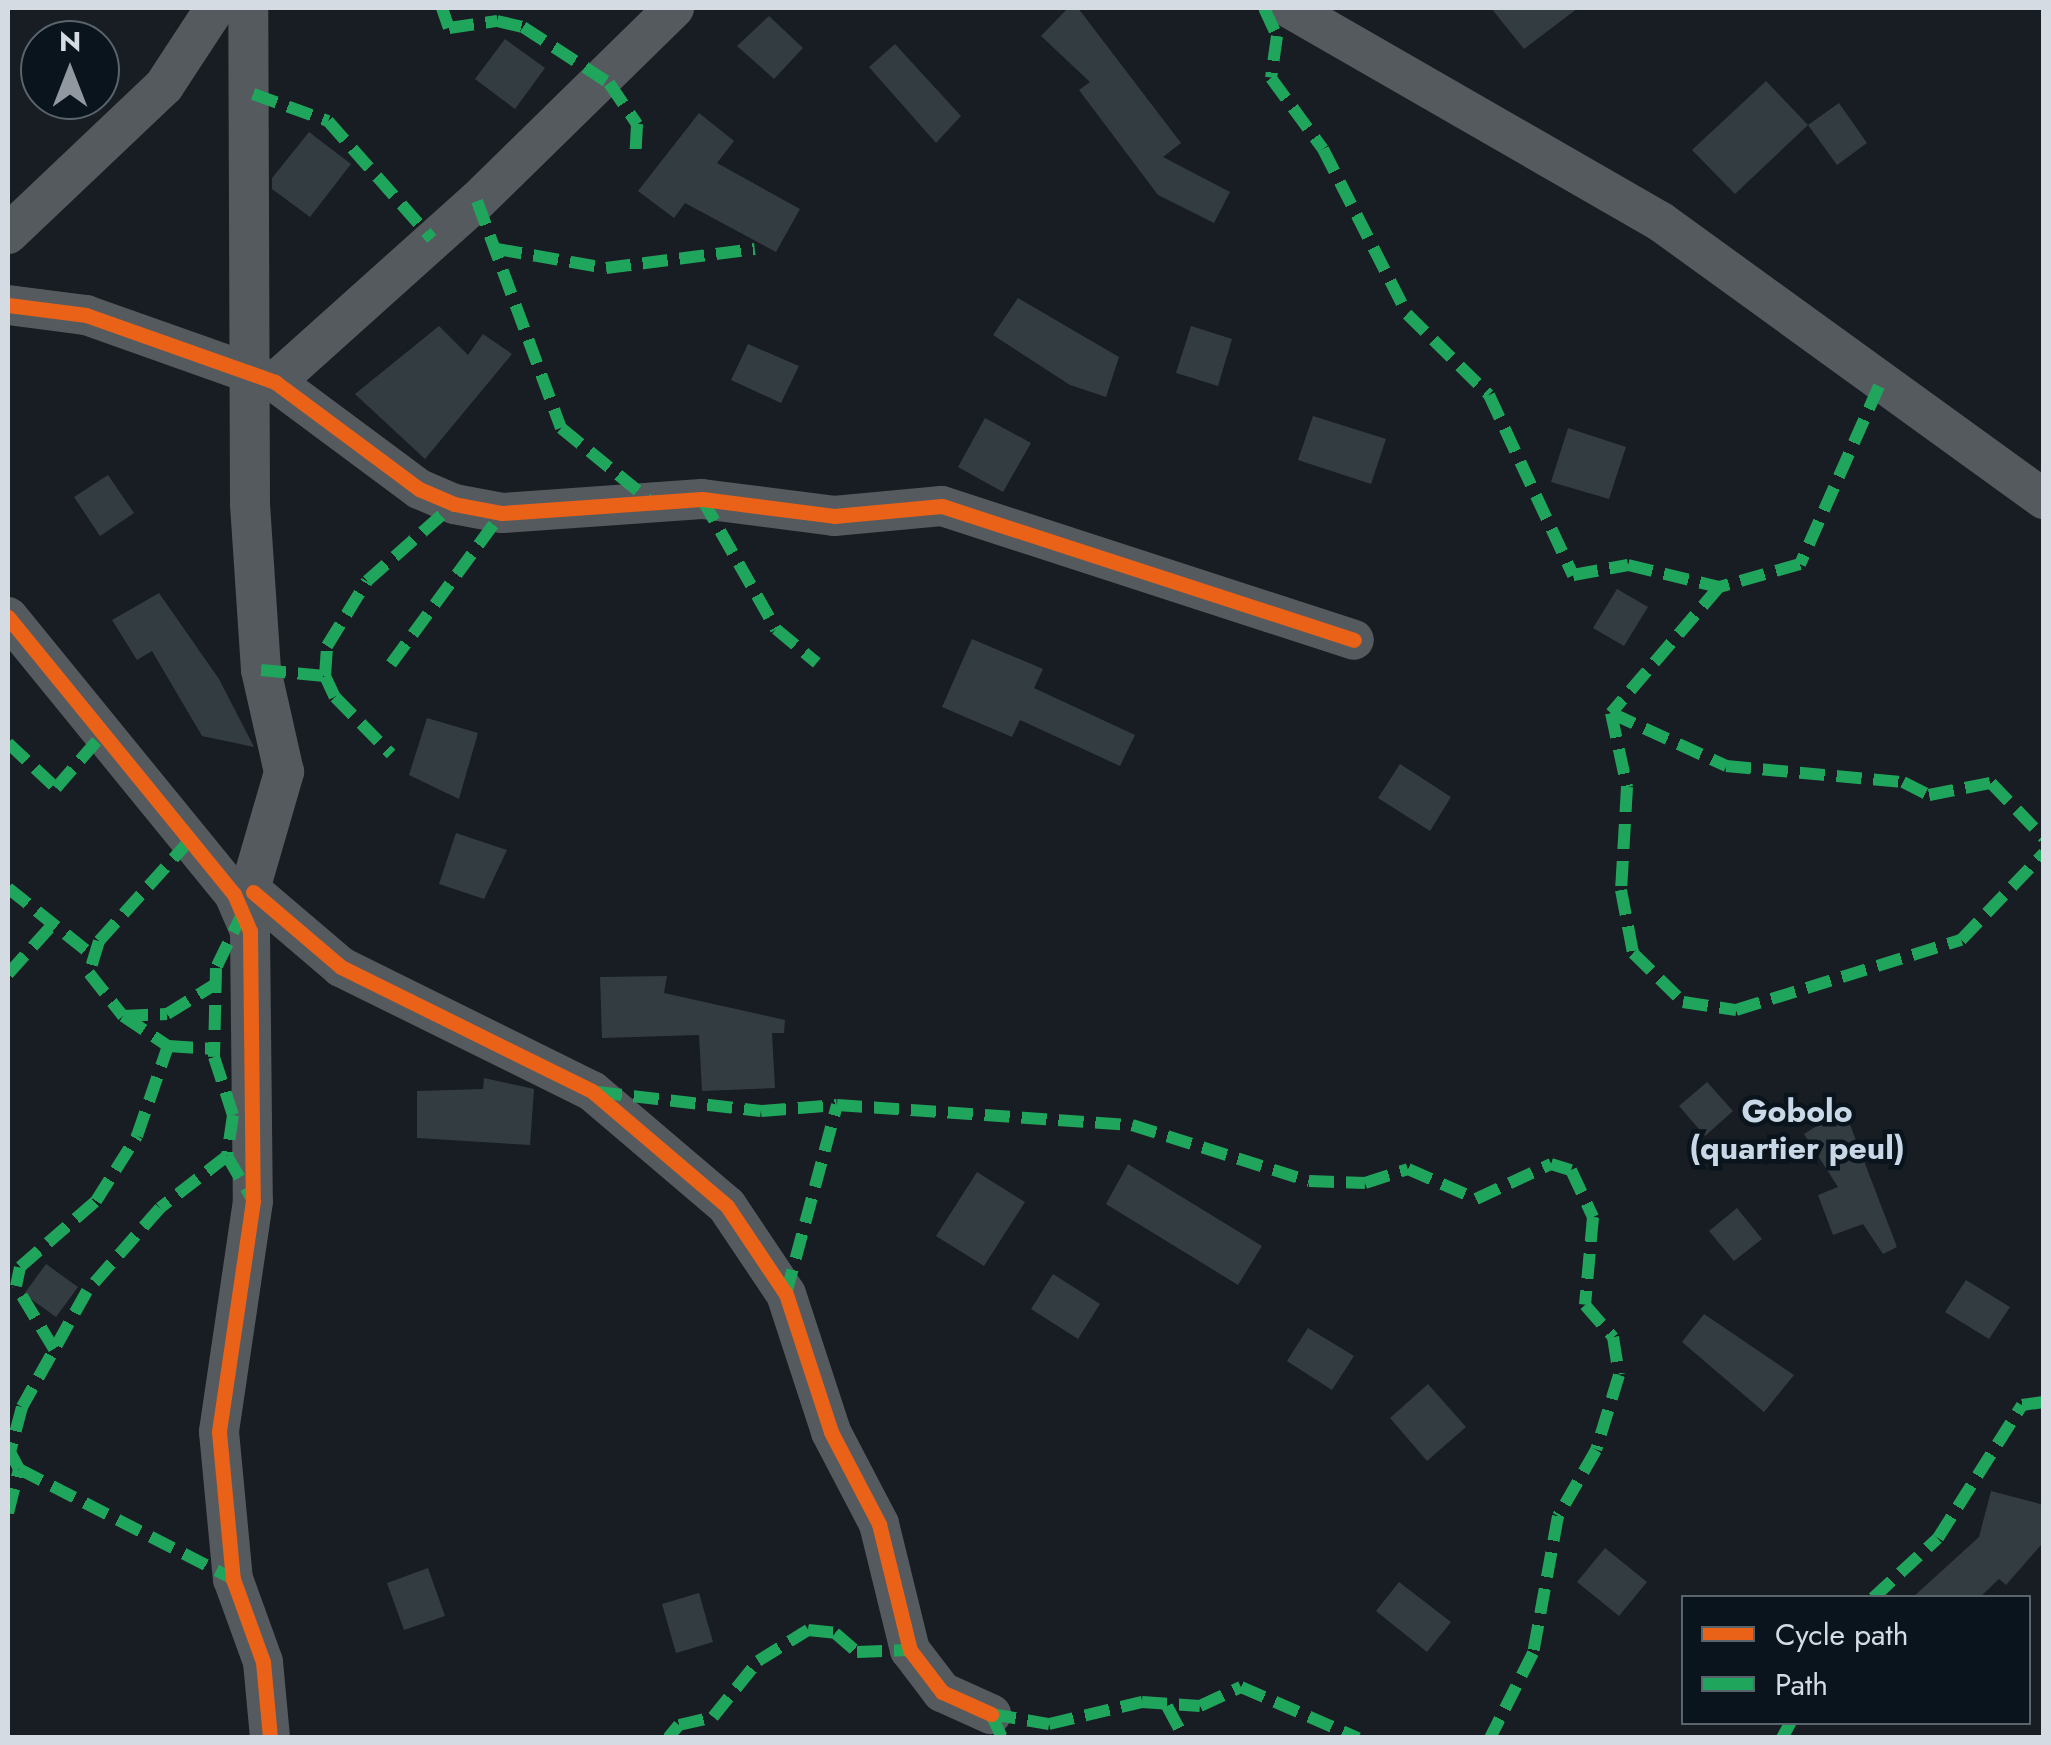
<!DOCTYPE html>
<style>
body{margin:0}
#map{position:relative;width:2051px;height:1745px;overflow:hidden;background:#171d22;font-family:Jost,sans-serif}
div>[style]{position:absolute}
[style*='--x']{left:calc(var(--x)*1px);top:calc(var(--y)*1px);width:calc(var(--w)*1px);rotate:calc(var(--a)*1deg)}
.building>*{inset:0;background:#333d41}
.street>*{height:40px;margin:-20px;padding:0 20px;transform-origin:20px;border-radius:20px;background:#555a5e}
.quiet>*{height:12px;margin-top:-6px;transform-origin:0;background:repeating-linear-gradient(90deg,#20a55d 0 25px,transparent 0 37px)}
.cycleway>*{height:15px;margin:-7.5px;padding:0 7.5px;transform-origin:7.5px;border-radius:7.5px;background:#ea6118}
span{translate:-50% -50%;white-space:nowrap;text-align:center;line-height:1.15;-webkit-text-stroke:9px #09141d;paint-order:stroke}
.quarter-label{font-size:32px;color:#c9d8e6;font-weight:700}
.frame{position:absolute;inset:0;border:10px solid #d4dbe2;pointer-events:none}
.legend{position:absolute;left:1681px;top:1595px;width:350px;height:130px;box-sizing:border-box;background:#09141d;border:2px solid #5a646c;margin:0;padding:12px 18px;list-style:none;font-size:30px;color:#d4dbe2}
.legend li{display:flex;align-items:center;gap:20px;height:50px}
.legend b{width:50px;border:2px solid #5a646c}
.north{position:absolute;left:20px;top:20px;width:100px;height:100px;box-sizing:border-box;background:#09141d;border:2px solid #5a646c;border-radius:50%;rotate:0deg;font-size:28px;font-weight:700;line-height:40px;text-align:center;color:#d4dbe2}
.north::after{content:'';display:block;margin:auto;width:35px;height:45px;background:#92989f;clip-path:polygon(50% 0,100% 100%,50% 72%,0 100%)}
</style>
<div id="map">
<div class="building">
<i style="clip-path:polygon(1068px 8px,1078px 8px,1181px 143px,1163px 157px,1230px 192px,1214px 223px,1158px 195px,1079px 90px,1090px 82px,1041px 36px)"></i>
<i style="clip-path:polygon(1491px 8px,1578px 8px,1524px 49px)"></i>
<i style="clip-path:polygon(769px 16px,803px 48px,774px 79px,737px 46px)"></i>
<i style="clip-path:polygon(505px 39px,545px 68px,515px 109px,475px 79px)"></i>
<i style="clip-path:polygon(895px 44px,961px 116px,936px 143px,869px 67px)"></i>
<i style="clip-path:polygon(1766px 81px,1808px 125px,1735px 194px,1692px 150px)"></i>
<i style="clip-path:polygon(1839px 103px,1867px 143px,1837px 165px,1808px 125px)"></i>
<i style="clip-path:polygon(699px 113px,734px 141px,717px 163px,800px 209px,776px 252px,685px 203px,674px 218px,638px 191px)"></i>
<i style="clip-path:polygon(309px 132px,351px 164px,310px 217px,272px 189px,272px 178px)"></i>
<i style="clip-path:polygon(1018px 298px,1119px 357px,1106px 397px,1070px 385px,993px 335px)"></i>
<i style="clip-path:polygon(439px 326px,468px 355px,483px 334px,512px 354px,425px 459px,355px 394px)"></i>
<i style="clip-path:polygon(1191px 326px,1232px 339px,1218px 386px,1176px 373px)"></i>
<i style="clip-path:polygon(748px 344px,799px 366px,781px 403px,731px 380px)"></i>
<i style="clip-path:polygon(1313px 416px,1386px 439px,1371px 484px,1298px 460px)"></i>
<i style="clip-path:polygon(985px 418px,1031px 443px,1003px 492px,958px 467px)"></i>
<i style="clip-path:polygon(1568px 428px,1626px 447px,1609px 499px,1551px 482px)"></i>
<i style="clip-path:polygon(108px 475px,134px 513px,100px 536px,74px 497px)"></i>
<i style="clip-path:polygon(1617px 589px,1648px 607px,1624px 646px,1593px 628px)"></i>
<i style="clip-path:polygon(159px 593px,219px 679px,254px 747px,202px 736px,152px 651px,137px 660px,112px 620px)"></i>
<i style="clip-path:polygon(972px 639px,1043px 669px,1034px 688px,1135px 735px,1120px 766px,1020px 720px,1012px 737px,942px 707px)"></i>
<i style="clip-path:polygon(427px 718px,478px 733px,459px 799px,409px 775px)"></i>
<i style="clip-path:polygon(1400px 764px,1451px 797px,1430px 831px,1378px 798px)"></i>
<i style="clip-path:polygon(456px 833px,507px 850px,484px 899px,439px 884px)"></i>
<i style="clip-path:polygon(667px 976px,664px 993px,785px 1020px,784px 1033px,772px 1033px,775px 1088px,702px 1091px,699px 1035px,602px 1038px,600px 977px)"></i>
<i style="clip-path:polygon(484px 1078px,534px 1089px,530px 1145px,417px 1138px,417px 1091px,483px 1089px)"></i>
<i style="clip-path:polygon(1707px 1082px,1733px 1111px,1705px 1136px,1679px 1106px)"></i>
<i style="clip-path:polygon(1844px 1109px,1897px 1247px,1883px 1254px,1863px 1224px,1833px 1235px,1818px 1195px,1838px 1187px,1804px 1134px)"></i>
<i style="clip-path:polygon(1128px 1164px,1262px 1246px,1238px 1285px,1106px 1204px)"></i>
<i style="clip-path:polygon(977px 1172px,1025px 1202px,984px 1266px,936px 1236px)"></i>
<i style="clip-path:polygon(1737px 1208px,1762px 1239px,1734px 1261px,1709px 1231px)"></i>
<i style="clip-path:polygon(46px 1264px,78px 1287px,56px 1317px,24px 1294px)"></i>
<i style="clip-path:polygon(1053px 1274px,1100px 1304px,1078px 1339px,1031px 1309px)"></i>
<i style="clip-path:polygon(1966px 1280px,2010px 1307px,1989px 1339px,1945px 1312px)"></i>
<i style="clip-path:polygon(1704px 1314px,1794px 1375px,1764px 1412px,1682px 1342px)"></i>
<i style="clip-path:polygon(1308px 1328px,1354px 1356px,1332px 1390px,1287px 1361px)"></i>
<i style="clip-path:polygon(1428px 1384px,1466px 1427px,1427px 1461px,1390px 1418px)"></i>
<i style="clip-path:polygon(1991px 1491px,2044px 1505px,2041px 1545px,2006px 1585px,1999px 1579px,1979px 1598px,1912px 1598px,1979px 1537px)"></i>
<i style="clip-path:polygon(1605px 1548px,1647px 1582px,1619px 1616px,1577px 1582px)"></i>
<i style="clip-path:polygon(428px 1568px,445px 1616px,404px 1630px,387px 1583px)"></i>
<i style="clip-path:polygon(1399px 1582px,1451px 1622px,1427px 1652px,1376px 1611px)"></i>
<i style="clip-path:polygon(699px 1593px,713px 1642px,676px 1653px,662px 1604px)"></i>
</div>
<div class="street">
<i style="--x:1289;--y:8;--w:429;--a:29.9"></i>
<i style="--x:1661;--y:222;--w:473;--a:35.9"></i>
<i style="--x:8;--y:234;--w:215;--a:-43.5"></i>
<i style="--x:164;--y:86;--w:93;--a:-56.8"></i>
<i style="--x:8;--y:305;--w:79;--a:7.3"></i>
<i style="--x:86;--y:315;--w:201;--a:19.5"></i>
<i style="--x:275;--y:382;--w:179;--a:36.6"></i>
<i style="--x:419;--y:489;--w:38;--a:23"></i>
<i style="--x:454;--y:504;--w:49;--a:10.6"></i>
<i style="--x:502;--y:513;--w:200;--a:-4"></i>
<i style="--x:702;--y:499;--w:133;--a:7.3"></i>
<i style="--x:834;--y:516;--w:108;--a:-5.3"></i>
<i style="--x:942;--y:506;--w:433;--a:18"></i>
<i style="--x:275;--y:382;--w:271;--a:-41.9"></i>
<i style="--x:477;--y:201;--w:276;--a:-44.4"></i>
<i style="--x:8;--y:617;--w:357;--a:50.8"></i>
<i style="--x:234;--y:894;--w:40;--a:66.6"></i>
<i style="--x:250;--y:931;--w:270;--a:89.4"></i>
<i style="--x:253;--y:1201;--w:233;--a:98.4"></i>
<i style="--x:219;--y:1432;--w:148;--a:84.6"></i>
<i style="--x:233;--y:1579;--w:88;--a:70.1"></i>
<i style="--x:263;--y:1662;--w:76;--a:84.7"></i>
<i style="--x:253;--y:892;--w:116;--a:40.4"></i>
<i style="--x:341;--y:967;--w:280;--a:26.3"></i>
<i style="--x:592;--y:1091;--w:177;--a:40.4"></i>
<i style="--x:727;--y:1206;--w:106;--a:56.2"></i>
<i style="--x:786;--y:1294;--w:145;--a:71.9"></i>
<i style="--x:831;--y:1432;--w:104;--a:62.4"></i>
<i style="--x:879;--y:1524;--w:130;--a:76.2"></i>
<i style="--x:910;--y:1650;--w:53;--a:52.7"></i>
<i style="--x:942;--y:1692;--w:54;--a:24.2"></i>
<i style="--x:244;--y:910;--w:144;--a:-73.8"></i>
<i style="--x:284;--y:772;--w:105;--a:-102.7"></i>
<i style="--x:261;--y:670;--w:167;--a:-93.8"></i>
<i style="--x:250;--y:503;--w:495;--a:-90.2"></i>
</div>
<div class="quiet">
<i style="--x:442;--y:8;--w:21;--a:71"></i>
<i style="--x:449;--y:28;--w:49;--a:-8.3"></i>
<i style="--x:497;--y:21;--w:27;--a:13"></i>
<i style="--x:523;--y:27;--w:103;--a:33.1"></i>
<i style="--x:609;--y:83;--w:50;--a:55.7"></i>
<i style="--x:637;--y:124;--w:36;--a:93"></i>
<i style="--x:1264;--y:8;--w:31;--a:65"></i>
<i style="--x:1277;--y:36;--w:42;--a:98.1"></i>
<i style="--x:1271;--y:78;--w:88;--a:53.8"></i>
<i style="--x:1323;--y:149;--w:185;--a:63"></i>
<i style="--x:1407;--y:314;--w:115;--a:44.6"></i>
<i style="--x:1489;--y:395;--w:199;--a:65"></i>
<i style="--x:1573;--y:575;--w:56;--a:-10.3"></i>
<i style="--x:1628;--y:565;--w:94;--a:13.6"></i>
<i style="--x:253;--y:94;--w:80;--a:19.8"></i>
<i style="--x:328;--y:121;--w:157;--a:48.6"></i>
<i style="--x:477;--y:201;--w:242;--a:69.7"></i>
<i style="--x:561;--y:428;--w:112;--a:39.2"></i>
<i style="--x:497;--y:249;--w:111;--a:9.9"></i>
<i style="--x:606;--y:268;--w:150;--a:-7.3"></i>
<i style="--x:1879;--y:386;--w:195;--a:113.9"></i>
<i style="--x:1800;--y:564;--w:84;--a:164.1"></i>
<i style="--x:1719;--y:587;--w:166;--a:130.6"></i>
<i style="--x:1611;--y:713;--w:76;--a:77.8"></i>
<i style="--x:1627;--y:787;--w:103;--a:93.3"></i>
<i style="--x:1621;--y:890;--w:64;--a:79.2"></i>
<i style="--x:1633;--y:953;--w:70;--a:44.4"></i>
<i style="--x:1683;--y:1002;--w:54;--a:8.6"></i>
<i style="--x:1736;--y:1010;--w:236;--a:-17.3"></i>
<i style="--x:1961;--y:940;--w:120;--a:-46.3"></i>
<i style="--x:702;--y:499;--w:150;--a:60.4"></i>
<i style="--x:776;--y:629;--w:53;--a:39.7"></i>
<i style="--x:391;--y:664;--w:187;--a:-53.7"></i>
<i style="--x:261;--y:670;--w:64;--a:5.4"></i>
<i style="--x:325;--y:676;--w:23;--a:65"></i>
<i style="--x:335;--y:697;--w:80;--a:45.5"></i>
<i style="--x:325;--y:676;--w:30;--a:-86"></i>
<i style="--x:327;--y:646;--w:76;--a:-58.4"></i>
<i style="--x:367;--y:581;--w:116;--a:-41.5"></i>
<i style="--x:1611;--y:713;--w:127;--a:24.7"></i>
<i style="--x:1726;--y:766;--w:178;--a:5.2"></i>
<i style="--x:1903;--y:782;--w:29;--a:27"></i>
<i style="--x:1929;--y:795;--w:63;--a:-11"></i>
<i style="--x:1991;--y:783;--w:76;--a:46.1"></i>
<i style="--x:8;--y:743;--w:66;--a:43.2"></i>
<i style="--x:56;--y:788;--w:69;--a:-49.1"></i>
<i style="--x:190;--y:840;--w:136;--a:132"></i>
<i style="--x:99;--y:941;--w:34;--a:107"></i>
<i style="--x:89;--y:973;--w:55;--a:51.7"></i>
<i style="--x:123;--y:1016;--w:44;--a:-2.6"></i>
<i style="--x:167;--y:1014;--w:55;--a:-31.7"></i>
<i style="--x:8;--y:888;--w:107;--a:38.6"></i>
<i style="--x:244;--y:910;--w:64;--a:115.8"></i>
<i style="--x:216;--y:968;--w:89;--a:91.3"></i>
<i style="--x:214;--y:1057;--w:61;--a:71.9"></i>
<i style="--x:233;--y:1115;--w:41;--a:98.3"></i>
<i style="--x:227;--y:1156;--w:48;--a:59.7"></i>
<i style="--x:8;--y:974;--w:67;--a:-48"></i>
<i style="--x:123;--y:1016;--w:54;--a:33.7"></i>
<i style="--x:168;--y:1046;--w:46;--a:3.7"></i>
<i style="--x:597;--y:1092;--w:165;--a:6.6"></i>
<i style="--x:761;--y:1111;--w:76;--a:-4.5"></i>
<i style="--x:837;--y:1105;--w:296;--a:3.9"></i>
<i style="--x:1132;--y:1125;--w:186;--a:17.6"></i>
<i style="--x:1309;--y:1181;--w:56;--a:2"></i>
<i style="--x:1365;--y:1183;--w:45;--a:-18"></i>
<i style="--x:1408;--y:1169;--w:74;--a:23.8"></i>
<i style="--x:1476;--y:1199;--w:83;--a:-25"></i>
<i style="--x:1551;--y:1164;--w:21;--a:17"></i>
<i style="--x:1571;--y:1170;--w:52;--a:64.9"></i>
<i style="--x:1593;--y:1217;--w:88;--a:95.2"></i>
<i style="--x:1585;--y:1305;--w:43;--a:48.8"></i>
<i style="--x:1613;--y:1337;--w:38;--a:81"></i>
<i style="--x:1619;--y:1375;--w:78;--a:107"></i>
<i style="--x:1596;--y:1450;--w:76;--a:119.9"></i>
<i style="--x:1558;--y:1516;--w:139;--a:100.3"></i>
<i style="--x:1533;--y:1653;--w:95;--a:116.8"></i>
<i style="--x:227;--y:1156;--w:85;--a:142.2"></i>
<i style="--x:160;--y:1208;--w:111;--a:131.3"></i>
<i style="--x:87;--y:1291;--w:133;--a:119.3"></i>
<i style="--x:22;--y:1407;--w:47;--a:104.9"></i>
<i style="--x:10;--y:1452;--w:19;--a:62"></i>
<i style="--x:19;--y:1469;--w:241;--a:27.2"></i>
<i style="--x:786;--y:1294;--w:196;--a:-74.9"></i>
<i style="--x:54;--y:1349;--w:74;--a:-121.1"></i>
<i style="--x:16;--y:1286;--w:19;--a:-78"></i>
<i style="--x:20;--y:1267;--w:101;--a:-41"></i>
<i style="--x:96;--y:1201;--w:77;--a:-57.8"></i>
<i style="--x:137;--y:1136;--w:95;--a:-71"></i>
<i style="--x:8;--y:1513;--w:45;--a:-76"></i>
<i style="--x:1873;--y:1598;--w:88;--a:-42.7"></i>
<i style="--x:1938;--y:1538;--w:157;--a:-57.7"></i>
<i style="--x:2022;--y:1405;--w:22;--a:-8"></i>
<i style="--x:1167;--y:1706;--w:36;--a:62"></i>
<i style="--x:991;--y:1714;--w:59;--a:9.8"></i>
<i style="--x:1049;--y:1724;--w:96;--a:-13.3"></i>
<i style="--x:1142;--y:1702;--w:58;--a:3.9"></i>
<i style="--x:1200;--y:1706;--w:45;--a:-24.9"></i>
<i style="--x:1241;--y:1687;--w:128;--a:23.6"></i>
<i style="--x:991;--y:1714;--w:26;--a:65"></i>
<i style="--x:668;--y:1738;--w:17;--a:-50"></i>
<i style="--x:679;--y:1725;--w:35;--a:-13"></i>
<i style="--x:713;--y:1717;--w:72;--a:-51.2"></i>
<i style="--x:758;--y:1661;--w:59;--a:-31.8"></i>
<i style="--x:808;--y:1630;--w:27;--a:6"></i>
<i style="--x:835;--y:1633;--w:29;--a:41"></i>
<i style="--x:857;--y:1652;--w:53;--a:-2.2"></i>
<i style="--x:1782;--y:1738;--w:18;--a:-61"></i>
</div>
<div class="cycleway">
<i style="--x:8;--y:305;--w:79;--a:7.3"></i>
<i style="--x:86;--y:315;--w:201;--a:19.5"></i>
<i style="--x:275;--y:382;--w:179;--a:36.6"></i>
<i style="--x:419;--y:489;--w:38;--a:23"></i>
<i style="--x:454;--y:504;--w:49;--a:10.6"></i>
<i style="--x:502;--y:513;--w:200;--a:-4"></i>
<i style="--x:702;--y:499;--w:133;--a:7.3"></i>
<i style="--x:834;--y:516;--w:108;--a:-5.3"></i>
<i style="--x:942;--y:506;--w:433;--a:18"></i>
<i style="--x:8;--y:617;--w:357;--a:50.8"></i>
<i style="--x:234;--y:894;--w:40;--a:66.6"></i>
<i style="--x:250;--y:931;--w:270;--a:89.4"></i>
<i style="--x:253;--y:1201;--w:233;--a:98.4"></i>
<i style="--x:219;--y:1432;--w:148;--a:84.6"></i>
<i style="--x:233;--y:1579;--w:88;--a:70.1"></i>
<i style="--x:263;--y:1662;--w:76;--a:84.7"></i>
<i style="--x:253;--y:892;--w:116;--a:40.4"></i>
<i style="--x:341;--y:967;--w:280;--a:26.3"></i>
<i style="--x:592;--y:1091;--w:177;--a:40.4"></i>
<i style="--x:727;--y:1206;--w:106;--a:56.2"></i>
<i style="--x:786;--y:1294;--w:145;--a:71.9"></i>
<i style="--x:831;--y:1432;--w:104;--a:62.4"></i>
<i style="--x:879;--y:1524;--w:130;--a:76.2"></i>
<i style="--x:910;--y:1650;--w:53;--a:52.7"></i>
<i style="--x:942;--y:1692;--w:54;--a:24.2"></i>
</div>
<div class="quarter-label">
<span style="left:1797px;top:1130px">Gobolo<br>(quartier peul)</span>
</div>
<div class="frame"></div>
<ul class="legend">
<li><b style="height:12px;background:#ea6118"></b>Cycle path</li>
<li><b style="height:12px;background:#20a55d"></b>Path</li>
</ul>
<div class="north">N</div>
</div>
